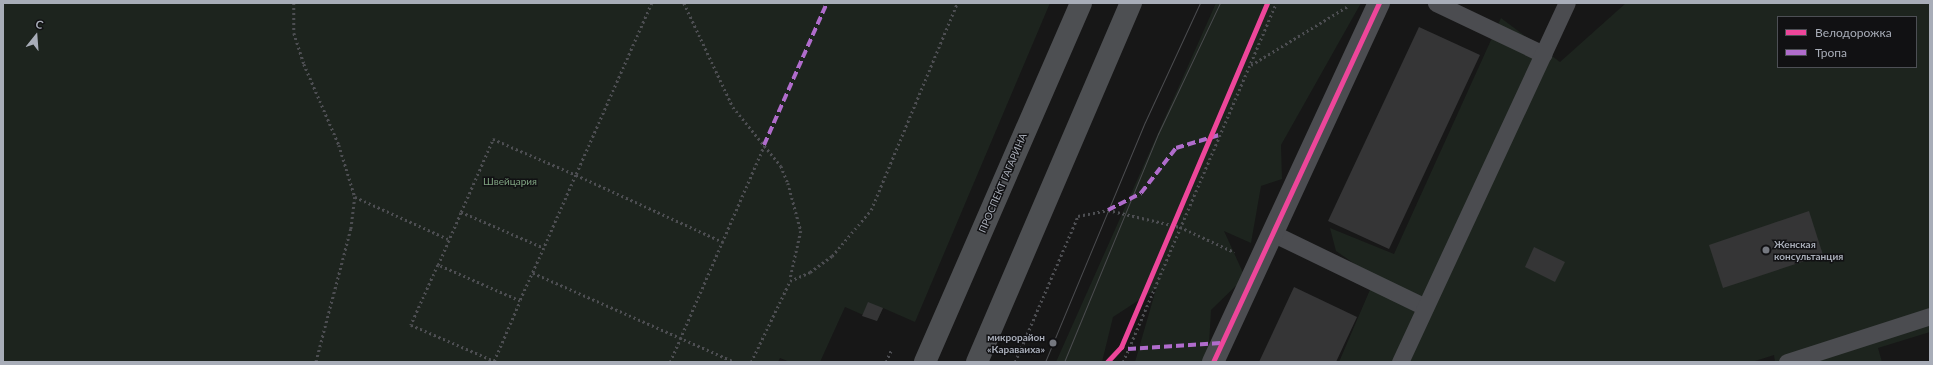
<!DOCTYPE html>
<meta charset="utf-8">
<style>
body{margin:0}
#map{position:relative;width:1933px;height:365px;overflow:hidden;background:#171717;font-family:Lato,sans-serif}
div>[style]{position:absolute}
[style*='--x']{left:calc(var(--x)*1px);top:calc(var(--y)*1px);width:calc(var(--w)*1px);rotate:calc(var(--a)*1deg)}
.green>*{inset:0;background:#1d241e}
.building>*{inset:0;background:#353536}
.path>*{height:2.5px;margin-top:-1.25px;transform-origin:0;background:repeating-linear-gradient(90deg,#4d4e52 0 2px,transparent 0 5px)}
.lane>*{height:17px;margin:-8.5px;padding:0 8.5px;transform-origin:8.5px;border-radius:8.5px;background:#4b4c50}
.street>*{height:22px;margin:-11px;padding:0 11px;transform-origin:11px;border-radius:11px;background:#4b4c50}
.primary>*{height:22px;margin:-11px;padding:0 11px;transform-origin:11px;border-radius:11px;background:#4d4f52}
.tram>*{height:1px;margin:-0.5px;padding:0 0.5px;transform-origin:0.5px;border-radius:0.5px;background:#4b4c4f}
.quiet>*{height:4px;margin-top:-2px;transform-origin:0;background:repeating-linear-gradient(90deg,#b06ccc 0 8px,transparent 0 12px)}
.cycleway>*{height:5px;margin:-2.5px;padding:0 2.5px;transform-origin:2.5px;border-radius:2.5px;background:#ed469a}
.dots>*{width:11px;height:11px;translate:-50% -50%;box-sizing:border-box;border:2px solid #111113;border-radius:50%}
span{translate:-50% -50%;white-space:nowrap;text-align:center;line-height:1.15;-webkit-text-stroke:3px #111113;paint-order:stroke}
.park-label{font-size:10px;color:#7fa381}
.street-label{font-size:10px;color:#a8adb8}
.poi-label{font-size:10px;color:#a8adb8;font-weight:700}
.left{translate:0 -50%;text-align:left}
.right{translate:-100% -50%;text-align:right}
.frame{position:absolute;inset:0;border:4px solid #a8adb8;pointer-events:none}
.legend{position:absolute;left:1777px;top:16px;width:140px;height:52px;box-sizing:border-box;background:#111113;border:1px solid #4d4f55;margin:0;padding:5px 7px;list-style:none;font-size:12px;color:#a8adb8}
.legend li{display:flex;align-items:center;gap:8px;height:20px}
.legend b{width:20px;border:1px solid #4d4f55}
.north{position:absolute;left:16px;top:16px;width:40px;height:40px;-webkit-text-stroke:3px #111113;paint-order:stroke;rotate:17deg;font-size:11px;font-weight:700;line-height:16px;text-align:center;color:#a8adb8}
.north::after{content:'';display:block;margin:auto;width:14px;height:18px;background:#a8adb8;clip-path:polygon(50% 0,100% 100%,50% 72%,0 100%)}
</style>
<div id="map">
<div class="green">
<i style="clip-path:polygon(3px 3px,1050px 3px,915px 322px,883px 308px,877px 321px,845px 307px,820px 362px,790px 362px,780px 358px,778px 362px,3px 362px)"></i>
<i style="clip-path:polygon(1216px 3px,1361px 3px,1281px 145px,1282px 179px,1261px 186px,1251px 243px,1224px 231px,1245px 277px,1211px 310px,1208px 362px,1135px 362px,1156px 289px,1113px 317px,1102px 362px,1056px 362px)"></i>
<i style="clip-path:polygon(evenodd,1626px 3px,1930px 3px,1930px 332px,1878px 348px,1882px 362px,1775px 362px,1774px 355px,1752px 362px,1339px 362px,1375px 278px,1336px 251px,1330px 228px,1394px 254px,1501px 18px,1560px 62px,1626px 3px,1778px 17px,1916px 17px,1916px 67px,1778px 67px,1778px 17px)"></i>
</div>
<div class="building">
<i style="clip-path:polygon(1419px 27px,1480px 55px,1389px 249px,1328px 221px)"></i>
<i style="clip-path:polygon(1809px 211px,1823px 255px,1723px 288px,1709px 245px)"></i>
<i style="clip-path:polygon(1534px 247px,1565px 262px,1555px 282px,1525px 267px)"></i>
<i style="clip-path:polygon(1294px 287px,1357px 317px,1336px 362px,1259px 362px)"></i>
<i style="clip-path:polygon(868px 302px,883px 308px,877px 321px,862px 316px)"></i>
</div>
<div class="path">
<i style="--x:294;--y:3;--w:30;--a:90"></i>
<i style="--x:294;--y:33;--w:33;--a:72"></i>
<i style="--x:304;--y:64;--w:88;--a:66.6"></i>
<i style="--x:339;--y:145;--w:54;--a:72.9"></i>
<i style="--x:355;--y:197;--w:32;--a:97"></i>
<i style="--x:351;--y:229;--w:138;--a:104.7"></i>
<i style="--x:652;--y:3;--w:188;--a:113.8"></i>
<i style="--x:576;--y:175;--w:162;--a:24.5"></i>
<i style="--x:684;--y:3;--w:115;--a:64.8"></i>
<i style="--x:733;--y:107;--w:76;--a:50.9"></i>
<i style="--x:781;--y:166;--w:18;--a:68"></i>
<i style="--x:788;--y:183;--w:50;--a:74.8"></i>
<i style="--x:801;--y:231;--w:50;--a:102.7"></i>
<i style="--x:1251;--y:65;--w:114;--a:-31.3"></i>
<i style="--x:355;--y:197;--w:102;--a:24.3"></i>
<i style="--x:461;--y:212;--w:90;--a:23.4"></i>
<i style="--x:544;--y:248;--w:58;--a:114.4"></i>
<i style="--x:520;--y:301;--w:90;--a:-156.3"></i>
<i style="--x:438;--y:265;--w:58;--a:-66.5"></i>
<i style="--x:461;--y:212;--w:80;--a:-66.3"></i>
<i style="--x:493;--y:139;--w:90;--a:23.4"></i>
<i style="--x:576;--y:175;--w:80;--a:113.7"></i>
<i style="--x:438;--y:265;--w:66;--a:114.2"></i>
<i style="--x:411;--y:325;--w:90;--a:23.4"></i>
<i style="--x:494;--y:361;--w:65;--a:-66.6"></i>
<i style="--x:533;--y:273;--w:221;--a:23.8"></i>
<i style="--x:670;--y:362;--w:236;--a:-66.5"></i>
<i style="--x:751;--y:362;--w:90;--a:-64.3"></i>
<i style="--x:790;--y:281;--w:22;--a:-24"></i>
<i style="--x:810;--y:272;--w:27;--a:-36"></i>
<i style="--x:832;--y:256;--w:60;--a:-49.7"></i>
<i style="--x:871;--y:210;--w:224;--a:-67.4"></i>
<i style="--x:886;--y:362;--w:13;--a:-67"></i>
<i style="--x:1015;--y:362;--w:159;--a:-66.7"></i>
<i style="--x:1078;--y:216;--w:31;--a:-11"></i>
<i style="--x:1108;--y:210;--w:74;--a:13.3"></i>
<i style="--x:1180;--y:227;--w:60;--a:24.8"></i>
<i style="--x:1123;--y:362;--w:390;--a:-66.9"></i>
</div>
<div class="lane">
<i style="--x:1436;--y:3;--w:119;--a:25.5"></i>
<i style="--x:1272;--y:233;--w:170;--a:25.8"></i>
<i style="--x:1400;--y:362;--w:396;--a:-65.1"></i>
<i style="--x:1787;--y:362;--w:150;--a:-17.8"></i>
</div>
<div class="street">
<i style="--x:1213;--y:362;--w:396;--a:-65.2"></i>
</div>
<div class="primary">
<i style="--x:925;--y:362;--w:391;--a:-66.5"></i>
<i style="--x:977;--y:362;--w:391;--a:-66.8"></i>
</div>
<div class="tram">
<i style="--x:1045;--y:362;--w:260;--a:-67.4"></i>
<i style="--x:1145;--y:122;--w:131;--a:-65.2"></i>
<i style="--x:1064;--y:362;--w:247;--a:-67.6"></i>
<i style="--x:1158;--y:134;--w:145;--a:-64.7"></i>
</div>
<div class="quiet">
<i style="--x:764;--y:145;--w:155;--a:-66.1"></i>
<i style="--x:1108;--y:210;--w:37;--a:-27"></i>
<i style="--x:1141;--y:193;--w:57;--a:-52.1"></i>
<i style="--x:1176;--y:148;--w:45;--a:-16.8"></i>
<i style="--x:1128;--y:349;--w:93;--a:-3.7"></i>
</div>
<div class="cycleway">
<i style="--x:1107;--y:362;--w:21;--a:-47"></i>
<i style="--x:1121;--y:347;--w:374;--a:-67"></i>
<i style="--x:1213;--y:362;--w:396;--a:-65.2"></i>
</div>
<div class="dots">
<i style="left:1766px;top:250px;background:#757880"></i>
<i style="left:1053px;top:343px;background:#757880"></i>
</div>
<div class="park-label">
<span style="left:510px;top:182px">Швейцария</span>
</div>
<div class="street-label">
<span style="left:1003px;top:183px;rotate:-67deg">ПРОСПЕКТ ГАГАРИНА</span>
</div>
<div class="poi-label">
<span class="left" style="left:1774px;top:250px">Женская<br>консультанция</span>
<span class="right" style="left:1045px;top:343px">микрорайон<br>«Караваиха»</span>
</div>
<div class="frame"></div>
<ul class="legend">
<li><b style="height:5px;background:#ed469a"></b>Велодорожка</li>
<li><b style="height:5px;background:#b06ccc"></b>Тропа</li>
</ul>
<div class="north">С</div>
</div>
